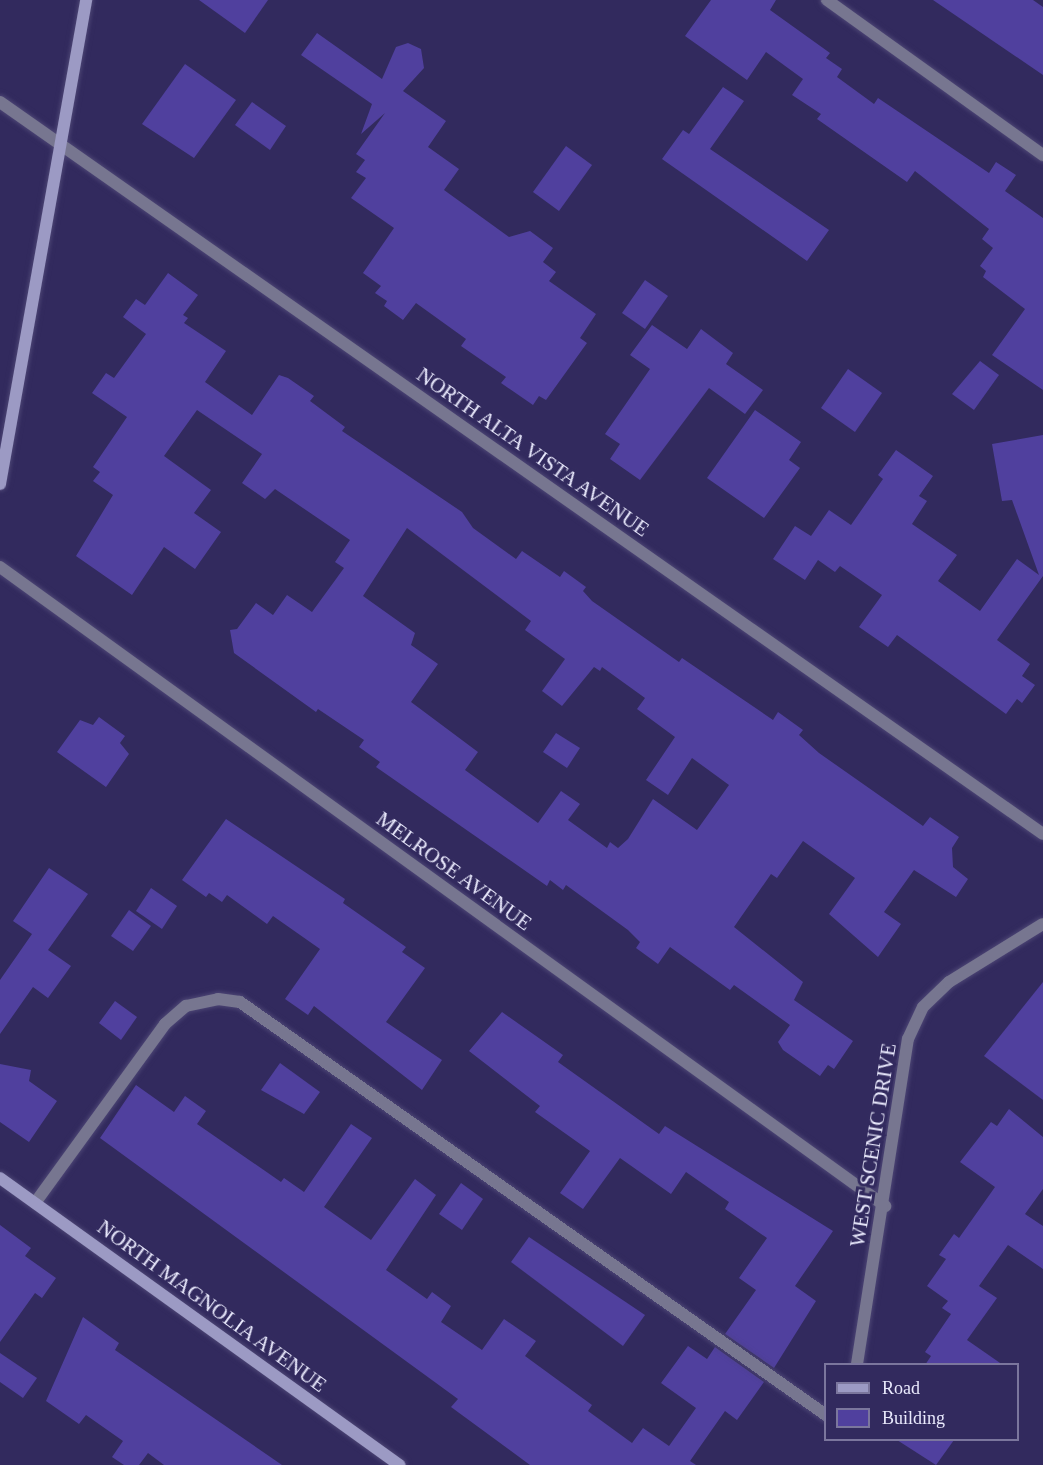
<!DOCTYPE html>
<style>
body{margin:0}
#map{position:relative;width:1043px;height:1465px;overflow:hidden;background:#322a5e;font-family:"Times New Roman",serif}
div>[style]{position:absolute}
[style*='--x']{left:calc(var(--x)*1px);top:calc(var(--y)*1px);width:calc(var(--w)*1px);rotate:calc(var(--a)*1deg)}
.building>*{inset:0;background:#50409e}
.roads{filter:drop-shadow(0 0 2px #4c4574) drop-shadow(0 0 2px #4c4574)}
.lane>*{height:12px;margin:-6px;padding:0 6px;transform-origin:6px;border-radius:6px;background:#777690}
.street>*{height:12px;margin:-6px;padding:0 6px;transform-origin:6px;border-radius:6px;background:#777690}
.secondary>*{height:12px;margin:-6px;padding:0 6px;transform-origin:6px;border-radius:6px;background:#9c9ac4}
span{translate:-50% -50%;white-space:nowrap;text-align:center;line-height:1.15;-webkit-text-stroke:6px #322a5e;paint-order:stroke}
.street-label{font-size:21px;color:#e9e9fc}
.legend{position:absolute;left:824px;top:1363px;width:195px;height:78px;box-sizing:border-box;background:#322a5e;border:2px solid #7b769d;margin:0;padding:8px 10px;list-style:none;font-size:18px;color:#e9e9fc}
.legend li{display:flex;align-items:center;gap:12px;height:30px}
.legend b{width:30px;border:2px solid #7b769d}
</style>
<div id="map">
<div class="building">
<i style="clip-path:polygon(199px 0,268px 0,245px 33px)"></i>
<i style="clip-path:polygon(711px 0,776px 0,770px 10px,830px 53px,826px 58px,842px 69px,837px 77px,874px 104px,878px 98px,989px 173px,996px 162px,1016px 175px,1005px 191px,1043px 218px,1043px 390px,992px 355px,1025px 309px,983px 277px,986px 271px,980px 266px,993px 248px,982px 239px,989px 229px,915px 171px,907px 182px,817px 119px,821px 114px,792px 95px,803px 79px,766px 52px,747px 80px,685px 36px)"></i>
<i style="clip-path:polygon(933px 0,1033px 0,1043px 7px,1043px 75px)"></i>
<i style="clip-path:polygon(317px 33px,382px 79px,396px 47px,408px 43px,421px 49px,424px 68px,403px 91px,446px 121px,428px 147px,459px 169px,444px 190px,509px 237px,530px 231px,553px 248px,543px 262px,556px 272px,549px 281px,596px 314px,580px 338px,587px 343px,546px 400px,539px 396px,533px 405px,501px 383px,506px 377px,461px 346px,466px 339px,416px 303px,403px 320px,384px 306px,387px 301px,375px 293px,381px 286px,363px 273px,394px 228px,351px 198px,366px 178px,356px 172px,365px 160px,356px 154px,385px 113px,361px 134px,372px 104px,301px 55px)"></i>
<i style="clip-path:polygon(185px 64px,236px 100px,194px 158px,142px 124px)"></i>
<i style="clip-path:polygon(723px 87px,744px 101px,710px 149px,829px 230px,807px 261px,662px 159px,683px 130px,689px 134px)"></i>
<i style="clip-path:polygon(252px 102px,286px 126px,270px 150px,235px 125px)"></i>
<i style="clip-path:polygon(566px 146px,592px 165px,559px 211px,533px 192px)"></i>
<i style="clip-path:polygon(evenodd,168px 273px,198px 295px,183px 315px,188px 318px,184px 323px,226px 351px,205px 382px,252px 415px,279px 375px,288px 378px,314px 396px,310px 401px,345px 427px,342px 431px,462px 512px,473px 528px,516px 559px,522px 551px,560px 577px,564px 571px,586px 587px,583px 591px,592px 601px,679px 662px,682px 658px,773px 720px,778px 712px,803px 730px,799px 735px,819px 753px,923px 826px,930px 817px,959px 837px,952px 848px,953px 867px,968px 879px,956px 897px,914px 870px,884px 912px,901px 924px,878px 957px,829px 914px,855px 878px,803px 841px,777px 878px,771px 874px,734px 927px,803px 982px,794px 1000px,853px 1041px,834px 1069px,828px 1065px,820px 1076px,783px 1050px,778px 1042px,790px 1025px,734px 985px,730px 990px,670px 947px,658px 964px,636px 948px,640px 942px,628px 930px,566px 885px,563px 890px,550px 880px,547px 886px,376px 767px,380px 762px,359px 747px,364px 740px,318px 709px,316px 712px,234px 653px,230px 630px,237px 629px,256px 603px,273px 615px,287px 595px,312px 612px,344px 568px,335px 562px,350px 540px,275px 489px,265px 499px,242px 483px,262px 454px,197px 410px,164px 456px,211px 490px,194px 513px,221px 532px,195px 569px,164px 547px,132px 595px,76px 556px,113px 495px,93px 481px,100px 472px,93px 467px,127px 417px,92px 393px,106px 373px,114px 378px,146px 334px,123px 317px,136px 299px,145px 305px,168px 273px,407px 528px,531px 621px,525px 630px,565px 659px,542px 691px,562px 706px,594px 667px,600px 671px,602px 667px,645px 698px,637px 709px,675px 737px,646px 780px,668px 795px,692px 758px,729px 785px,697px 830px,653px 799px,628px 839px,618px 848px,610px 842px,607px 848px,568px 820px,580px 804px,561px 791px,538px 823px,465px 770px,478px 752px,411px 702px,438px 664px,411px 645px,415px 633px,363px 596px,407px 528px)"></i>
<i style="clip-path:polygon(645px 280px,668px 296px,645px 329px,622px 313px)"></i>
<i style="clip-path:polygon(652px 325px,687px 349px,701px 329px,733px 353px,726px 364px,763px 390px,745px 414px,709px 388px,640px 480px,610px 459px,620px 444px,605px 434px,650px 369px,630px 355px)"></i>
<i style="clip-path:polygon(980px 361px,999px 375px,974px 410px,952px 394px)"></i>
<i style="clip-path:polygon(848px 369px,882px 393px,855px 432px,821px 408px)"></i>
<i style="clip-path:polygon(755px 410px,801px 442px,789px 460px,800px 468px,764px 518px,707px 478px)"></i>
<i style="clip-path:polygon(1043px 435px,1043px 576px,997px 640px,1030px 664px,1022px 676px,1035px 685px,1022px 703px,1017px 699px,1006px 714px,897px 635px,888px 647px,859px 627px,882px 595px,840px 566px,835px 572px,818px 560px,805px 580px,773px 559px,795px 526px,811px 536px,829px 510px,851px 525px,883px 479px,878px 475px,896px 450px,933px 476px,919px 496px,927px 501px,912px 524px,957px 555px,938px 581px,980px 611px,1017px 559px,1039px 575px,1012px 500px,1002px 501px,992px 444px)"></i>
<i style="clip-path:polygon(99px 717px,125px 736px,120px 743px,129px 754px,106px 787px,57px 752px,80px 720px,93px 725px)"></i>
<i style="clip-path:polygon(556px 733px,580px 748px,567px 768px,543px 752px)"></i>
<i style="clip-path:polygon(226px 819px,345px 899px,343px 903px,406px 947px,402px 952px,425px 968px,386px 1022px,442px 1060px,422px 1090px,314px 1006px,308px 1015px,285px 999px,320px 949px,273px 916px,267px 924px,227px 895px,222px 902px,209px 893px,206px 897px,182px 880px)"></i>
<i style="clip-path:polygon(49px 868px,88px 894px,48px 950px,71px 966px,48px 998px,33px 987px,0 1034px,0 980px,32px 934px,13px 921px)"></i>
<i style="clip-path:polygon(151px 888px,177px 906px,162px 929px,136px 911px)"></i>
<i style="clip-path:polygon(129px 910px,151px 926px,133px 951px,111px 936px)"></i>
<i style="clip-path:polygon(1043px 982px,1043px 1100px,984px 1056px)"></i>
<i style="clip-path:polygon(115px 1001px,137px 1017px,121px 1040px,99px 1023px)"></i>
<i style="clip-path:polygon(502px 1012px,563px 1055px,558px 1062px,659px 1134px,665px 1126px,833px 1231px,795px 1286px,816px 1301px,774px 1368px,725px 1334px,756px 1290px,739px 1278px,767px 1238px,725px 1209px,729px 1202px,686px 1172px,671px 1194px,620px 1158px,583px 1209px,560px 1193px,590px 1151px,535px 1112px,540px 1106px,469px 1051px)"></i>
<i style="clip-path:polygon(280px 1063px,320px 1092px,304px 1114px,261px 1090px)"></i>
<i style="clip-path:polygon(0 1064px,31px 1070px,29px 1081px,57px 1101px,29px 1142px,0 1122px)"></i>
<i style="clip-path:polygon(136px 1085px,174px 1112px,185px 1096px,206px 1111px,197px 1124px,281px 1182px,284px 1178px,304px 1192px,351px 1124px,372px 1138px,324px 1207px,371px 1240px,415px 1179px,436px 1195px,386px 1270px,427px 1299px,432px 1292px,451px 1306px,441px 1322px,482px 1350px,504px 1319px,536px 1341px,525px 1356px,592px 1405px,588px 1411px,632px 1443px,643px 1428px,669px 1446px,696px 1408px,661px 1383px,688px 1346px,707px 1359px,715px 1347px,764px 1382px,737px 1420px,725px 1411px,690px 1461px,696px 1465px,530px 1465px,451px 1407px,458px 1399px,100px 1138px)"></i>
<i style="clip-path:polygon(1009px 1109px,1043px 1137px,1043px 1189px,1025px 1214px,1043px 1226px,1043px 1269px,1008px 1245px,979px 1286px,997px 1298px,967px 1340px,1003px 1365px,925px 1365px,931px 1356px,925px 1352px,951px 1314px,942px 1308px,948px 1301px,927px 1286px,946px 1259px,939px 1255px,954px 1234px,959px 1238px,995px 1187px,960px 1162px,991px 1122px,997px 1126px)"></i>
<i style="clip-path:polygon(461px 1183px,483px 1199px,462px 1230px,439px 1214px)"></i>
<i style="clip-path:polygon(0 1225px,31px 1248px,25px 1256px,56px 1278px,42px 1298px,35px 1293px,0 1342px)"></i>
<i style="clip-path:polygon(529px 1237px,645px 1315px,623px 1346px,511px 1262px)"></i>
<i style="clip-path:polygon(83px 1317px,119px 1343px,115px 1350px,282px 1465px,164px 1465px,148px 1453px,139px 1465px,124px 1465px,112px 1457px,123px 1441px,86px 1415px,79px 1424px,46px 1401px)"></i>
<i style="clip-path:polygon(0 1353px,37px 1378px,23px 1398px,0 1382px)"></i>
<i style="clip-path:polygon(897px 1440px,954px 1440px,936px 1465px)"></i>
</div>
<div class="roads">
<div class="lane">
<i style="--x:35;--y:1203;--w:221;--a:-54"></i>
<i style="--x:165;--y:1024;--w:28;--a:-41"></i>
<i style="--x:186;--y:1006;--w:33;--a:-12"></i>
<i style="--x:218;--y:999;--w:22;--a:8"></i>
<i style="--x:240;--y:1002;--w:717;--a:35.18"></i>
</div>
<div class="street">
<i style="--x:827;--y:0;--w:266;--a:35.7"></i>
<i style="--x:0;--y:102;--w:1274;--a:35.06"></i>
<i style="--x:0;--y:567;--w:1092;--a:35.83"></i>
<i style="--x:857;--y:1364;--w:329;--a:-81.1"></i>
<i style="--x:908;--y:1039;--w:35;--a:-65"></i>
<i style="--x:923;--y:1007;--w:36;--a:-44"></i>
<i style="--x:949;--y:982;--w:110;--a:-31.7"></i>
</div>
<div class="secondary">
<i style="--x:0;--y:484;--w:492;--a:-79.9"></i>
<i style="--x:0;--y:1178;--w:492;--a:35.7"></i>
</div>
</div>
<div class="street-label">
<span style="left:533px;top:452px;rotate:35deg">NORTH ALTA VISTA AVENUE</span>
<span style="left:454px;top:871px;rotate:36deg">MELROSE AVENUE</span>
<span style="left:873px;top:1145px;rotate:-81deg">WEST SCENIC DRIVE</span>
<span style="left:212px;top:1306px;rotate:36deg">NORTH MAGNOLIA AVENUE</span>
</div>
<ul class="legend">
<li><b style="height:8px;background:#9c9ac4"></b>Road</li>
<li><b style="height:16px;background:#50409e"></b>Building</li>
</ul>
</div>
